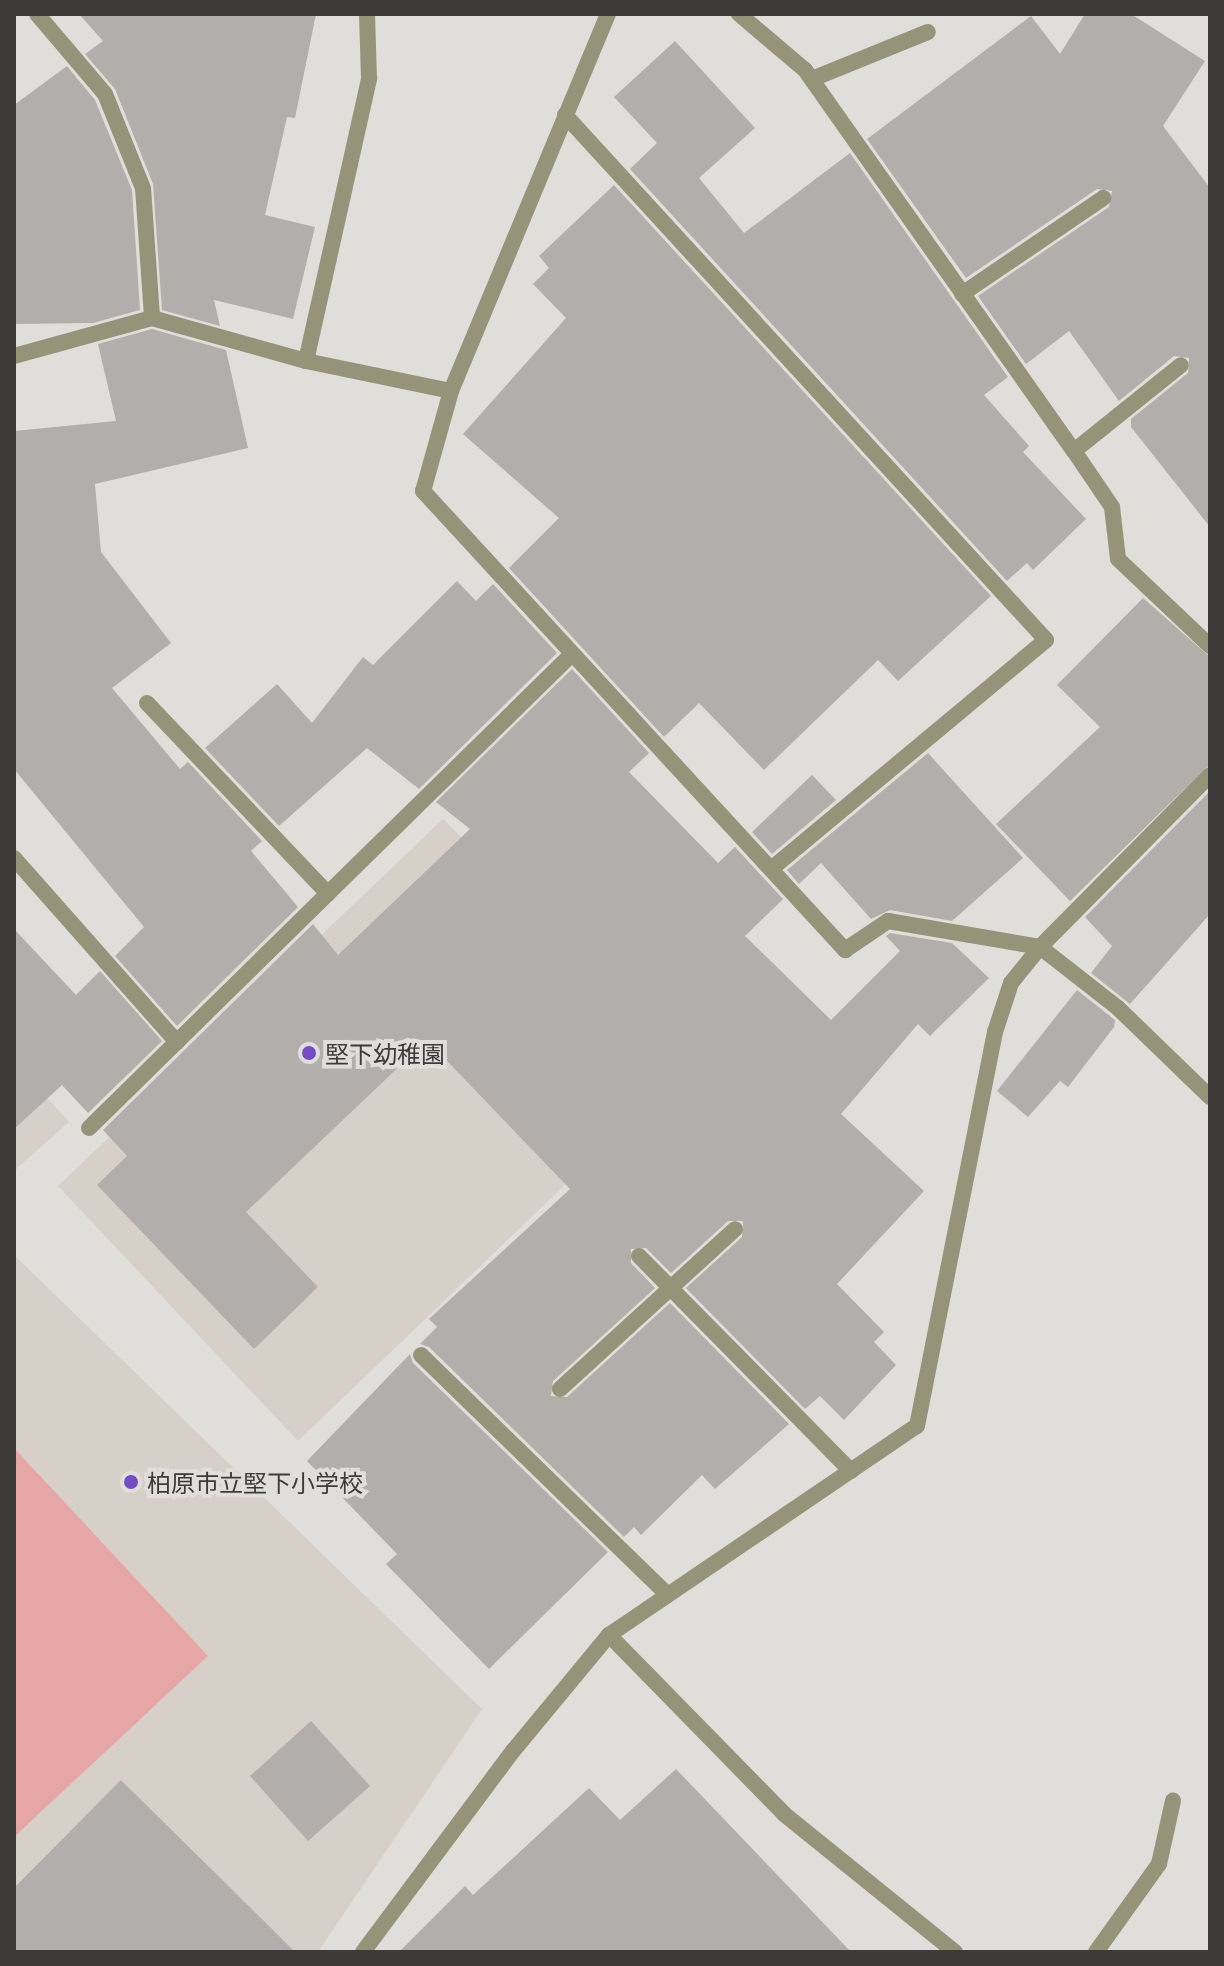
<!DOCTYPE html>
<meta charset="utf-8">
<style>
body{margin:0}
#map{position:relative;width:1224px;height:1966px;overflow:hidden;background:#e0dedb;font-family:Literata,"Noto Sans JP",serif}
div>[style]{position:absolute}
[style*='--x']{left:calc(var(--x)*1px);top:calc(var(--y)*1px);width:calc(var(--w)*1px);rotate:calc(var(--a)*1deg)}
.built>*{inset:0;background:#d7d0c8}
.green>*{inset:0;background:#e6a6a6}
.building>*{inset:0;background:#b1aeac}
.lane>*{height:16px;margin:-8px;padding:0 8px;transform-origin:8px;border-radius:8px;background:#969478}
.street>*{height:16px;margin:-8px;padding:0 8px;transform-origin:8px;border-radius:8px;background:#969478}
.dots>*{width:22px;height:22px;translate:-50% -50%;box-sizing:border-box;border:4px solid #e0dedb;border-radius:50%}
span{translate:-50% -50%;white-space:nowrap;text-align:center;line-height:1.15;-webkit-text-stroke:8px #e0dedb;paint-order:stroke}
.poi-label{font-size:24px;color:#3c3b3a}
.left{translate:0 -50%;text-align:left}
.frame{position:absolute;inset:0;border:16px solid #3c3b3a;pointer-events:none}
</style>
<div id="map">
<div class="built">
<i style="clip-path:polygon(443px 819px,690px 1065px,298px 1441px,58px 1186px)"></i>
<i style="clip-path:polygon(14px 1060px,69px 1122px,14px 1171px)"></i>
<i style="clip-path:polygon(14px 1255px,482px 1709px,318px 1952px,14px 1952px)"></i>
</div>
<div class="green">
<i style="clip-path:polygon(14px 1448px,208px 1656px,14px 1837px)"></i>
</div>
<div class="building">
<i style="clip-path:polygon(79px 14px,316px 14px,295px 118px,287px 117px,265px 215px,315px 227px,293px 319px,214px 300px,220px 326px,162px 310px,153px 184px,115px 89px,85px 54px,103px 41px)"></i>
<i style="clip-path:polygon(1085px 14px,1131px 14px,1205px 61px,1163px 126px,1210px 188px,1210px 527px,1131px 427px,1131px 419px,1188px 373px,1189px 358px,1174px 356px,1119px 401px,1069px 331px,1026px 364px,978px 296px,1109px 207px,1112px 191px,1097px 189px,966px 278px,867px 139px,1031px 16px,1060px 54px)"></i>
<i style="clip-path:polygon(675px 41px,755px 128px,699px 178px,744px 233px,850px 153px,1008px 377px,984px 395px,1029px 446px,1023px 452px,1086px 519px,1033px 570px,1027px 563px,1007px 581px,630px 169px,657px 143px,614px 97px)"></i>
<i style="clip-path:polygon(67px 66px,95px 100px,132px 190px,140px 310px,93px 323px,14px 324px,14px 105px)"></i>
<i style="clip-path:polygon(614px 185px,991px 596px,898px 681px,878px 660px,764px 770px,699px 703px,664px 737px,509px 568px,559px 518px,463px 434px,566px 318px,533px 284px,549px 268px,539px 256px)"></i>
<i style="clip-path:polygon(152px 329px,226px 350px,248px 448px,95px 484px,101px 552px,171px 643px,112px 688px,180px 769px,188px 762px,262px 841px,251px 851px,298px 907px,177px 1026px,115px 956px,144px 927px,14px 769px,14px 431px,116px 421px,98px 344px)"></i>
<i style="clip-path:polygon(457px 581px,476px 601px,493px 584px,557px 653px,419px 789px,367px 748px,279px 826px,205px 748px,277px 684px,312px 723px,363px 657px,373px 665px)"></i>
<i style="clip-path:polygon(1143px 598px,1210px 657px,1210px 764px,1070px 901px,996px 824px,1100px 727px,1057px 685px)"></i>
<i style="clip-path:polygon(572px 669px,649px 753px,629px 772px,718px 863px,735px 847px,783px 899px,745px 936px,831px 1020px,900px 951px,886px 936px,890px 933px,952px 943px,989px 978px,930px 1036px,918px 1024px,841px 1114px,924px 1191px,837px 1284px,884px 1332px,874px 1342px,896px 1365px,844px 1420px,820px 1396px,805px 1409px,686px 1288px,742px 1237px,743px 1221px,728px 1221px,671px 1273px,646px 1248px,631px 1249px,631px 1263px,655px 1288px,553px 1381px,551px 1396px,567px 1397px,670px 1303px,789px 1424px,715px 1489px,702px 1475px,641px 1535px,634px 1527px,624px 1537px,429px 1347px,420px 1344px,437px 1327px,429px 1319px,570px 1189px,427px 1040px,246px 1212px,318px 1287px,254px 1349px,97px 1185px,127px 1156px,103px 1130px,313px 924px,338px 955px,470px 829px,436px 802px)"></i>
<i style="clip-path:polygon(928px 753px,1023px 858px,952px 921px,890px 910px,871px 919px,821px 863px,799px 884px,787px 870px)"></i>
<i style="clip-path:polygon(812px 775px,836px 800px,772px 854px,752px 832px)"></i>
<i style="clip-path:polygon(1210px 791px,1210px 914px,1130px 1004px,1091px 973px,1112px 946px,1085px 917px)"></i>
<i style="clip-path:polygon(14px 929px,76px 995px,100px 971px,162px 1041px,88px 1113px,62px 1085px,14px 1129px)"></i>
<i style="clip-path:polygon(1077px 990px,1115px 1020px,1114px 1027px,1068px 1087px,1060px 1081px,1028px 1117px,997px 1091px)"></i>
<i style="clip-path:polygon(410px 1354px,413px 1363px,608px 1552px,489px 1669px,386px 1564px,397px 1554px,307px 1461px)"></i>
<i style="clip-path:polygon(311px 1721px,370px 1786px,308px 1841px,250px 1776px)"></i>
<i style="clip-path:polygon(676px 1769px,851px 1952px,399px 1952px,465px 1886px,473px 1895px,589px 1788px,620px 1820px)"></i>
<i style="clip-path:polygon(121px 1780px,265px 1922px,295px 1952px,14px 1952px,14px 1888px)"></i>
</div>
<div class="lane">
<i style="--x:812;--y:79;--w:125;--a:-22.1"></i>
<i style="--x:962;--y:294;--w:171;--a:-34.2"></i>
<i style="--x:1074;--y:451;--w:137;--a:-38.8"></i>
<i style="--x:147;--y:703;--w:263;--a:46.5"></i>
<i style="--x:14;--y:858;--w:246;--a:48.5"></i>
<i style="--x:89;--y:1128;--w:677;--a:-44.46"></i>
<i style="--x:639;--y:1256;--w:302;--a:45.4"></i>
<i style="--x:421;--y:1355;--w:344;--a:44.2"></i>
<i style="--x:560;--y:1389;--w:237;--a:-42.4"></i>
</div>
<div class="street">
<i style="--x:37;--y:14;--w:105;--a:49.6"></i>
<i style="--x:105;--y:94;--w:101;--a:68"></i>
<i style="--x:143;--y:188;--w:130;--a:86"></i>
<i style="--x:608;--y:14;--w:408;--a:112.6"></i>
<i style="--x:451;--y:391;--w:104;--a:105.6"></i>
<i style="--x:423;--y:491;--w:624;--a:47.4"></i>
<i style="--x:845;--y:950;--w:52;--a:-34"></i>
<i style="--x:888;--y:921;--w:154;--a:9.7"></i>
<i style="--x:1040;--y:947;--w:99;--a:38"></i>
<i style="--x:1118;--y:1008;--w:128;--a:44.1"></i>
<i style="--x:739;--y:14;--w:87;--a:40.3"></i>
<i style="--x:805;--y:70;--w:466;--a:54.8"></i>
<i style="--x:1074;--y:451;--w:68;--a:55.8"></i>
<i style="--x:1112;--y:507;--w:52;--a:83.4"></i>
<i style="--x:1118;--y:559;--w:127;--a:43.4"></i>
<i style="--x:565;--y:115;--w:712;--a:47.5"></i>
<i style="--x:1046;--y:640;--w:358;--a:140.2"></i>
<i style="--x:14;--y:356;--w:143;--a:-15.4"></i>
<i style="--x:152;--y:318;--w:160;--a:15.6"></i>
<i style="--x:306;--y:361;--w:148;--a:11.7"></i>
<i style="--x:306;--y:361;--w:290;--a:-77.4"></i>
<i style="--x:369;--y:78;--w:64;--a:-91.8"></i>
<i style="--x:609;--y:1635;--w:250;--a:45.6"></i>
<i style="--x:784;--y:1814;--w:220;--a:38.9"></i>
<i style="--x:363;--y:1952;--w:251;--a:-53.3"></i>
<i style="--x:513;--y:1751;--w:151;--a:-50.4"></i>
<i style="--x:609;--y:1635;--w:372;--a:-34.2"></i>
<i style="--x:917;--y:1426;--w:402;--a:-78.8"></i>
<i style="--x:995;--y:1032;--w:52;--a:-71.9"></i>
<i style="--x:1011;--y:983;--w:46;--a:-51.1"></i>
<i style="--x:1040;--y:947;--w:242;--a:-45.3"></i>
<i style="--x:1096;--y:1952;--w:108;--a:-54.4"></i>
<i style="--x:1159;--y:1864;--w:65;--a:-77.5"></i>
</div>
<div class="dots">
<i style="left:309px;top:1053px;background:#734dc6"></i>
<i style="left:131px;top:1482px;background:#734dc6"></i>
</div>
<div class="poi-label">
<span class="left" style="left:325px;top:1053px">堅下幼稚園</span>
<span class="left" style="left:147px;top:1482px">柏原市立堅下小学校</span>
</div>
<div class="frame"></div>
</div>
